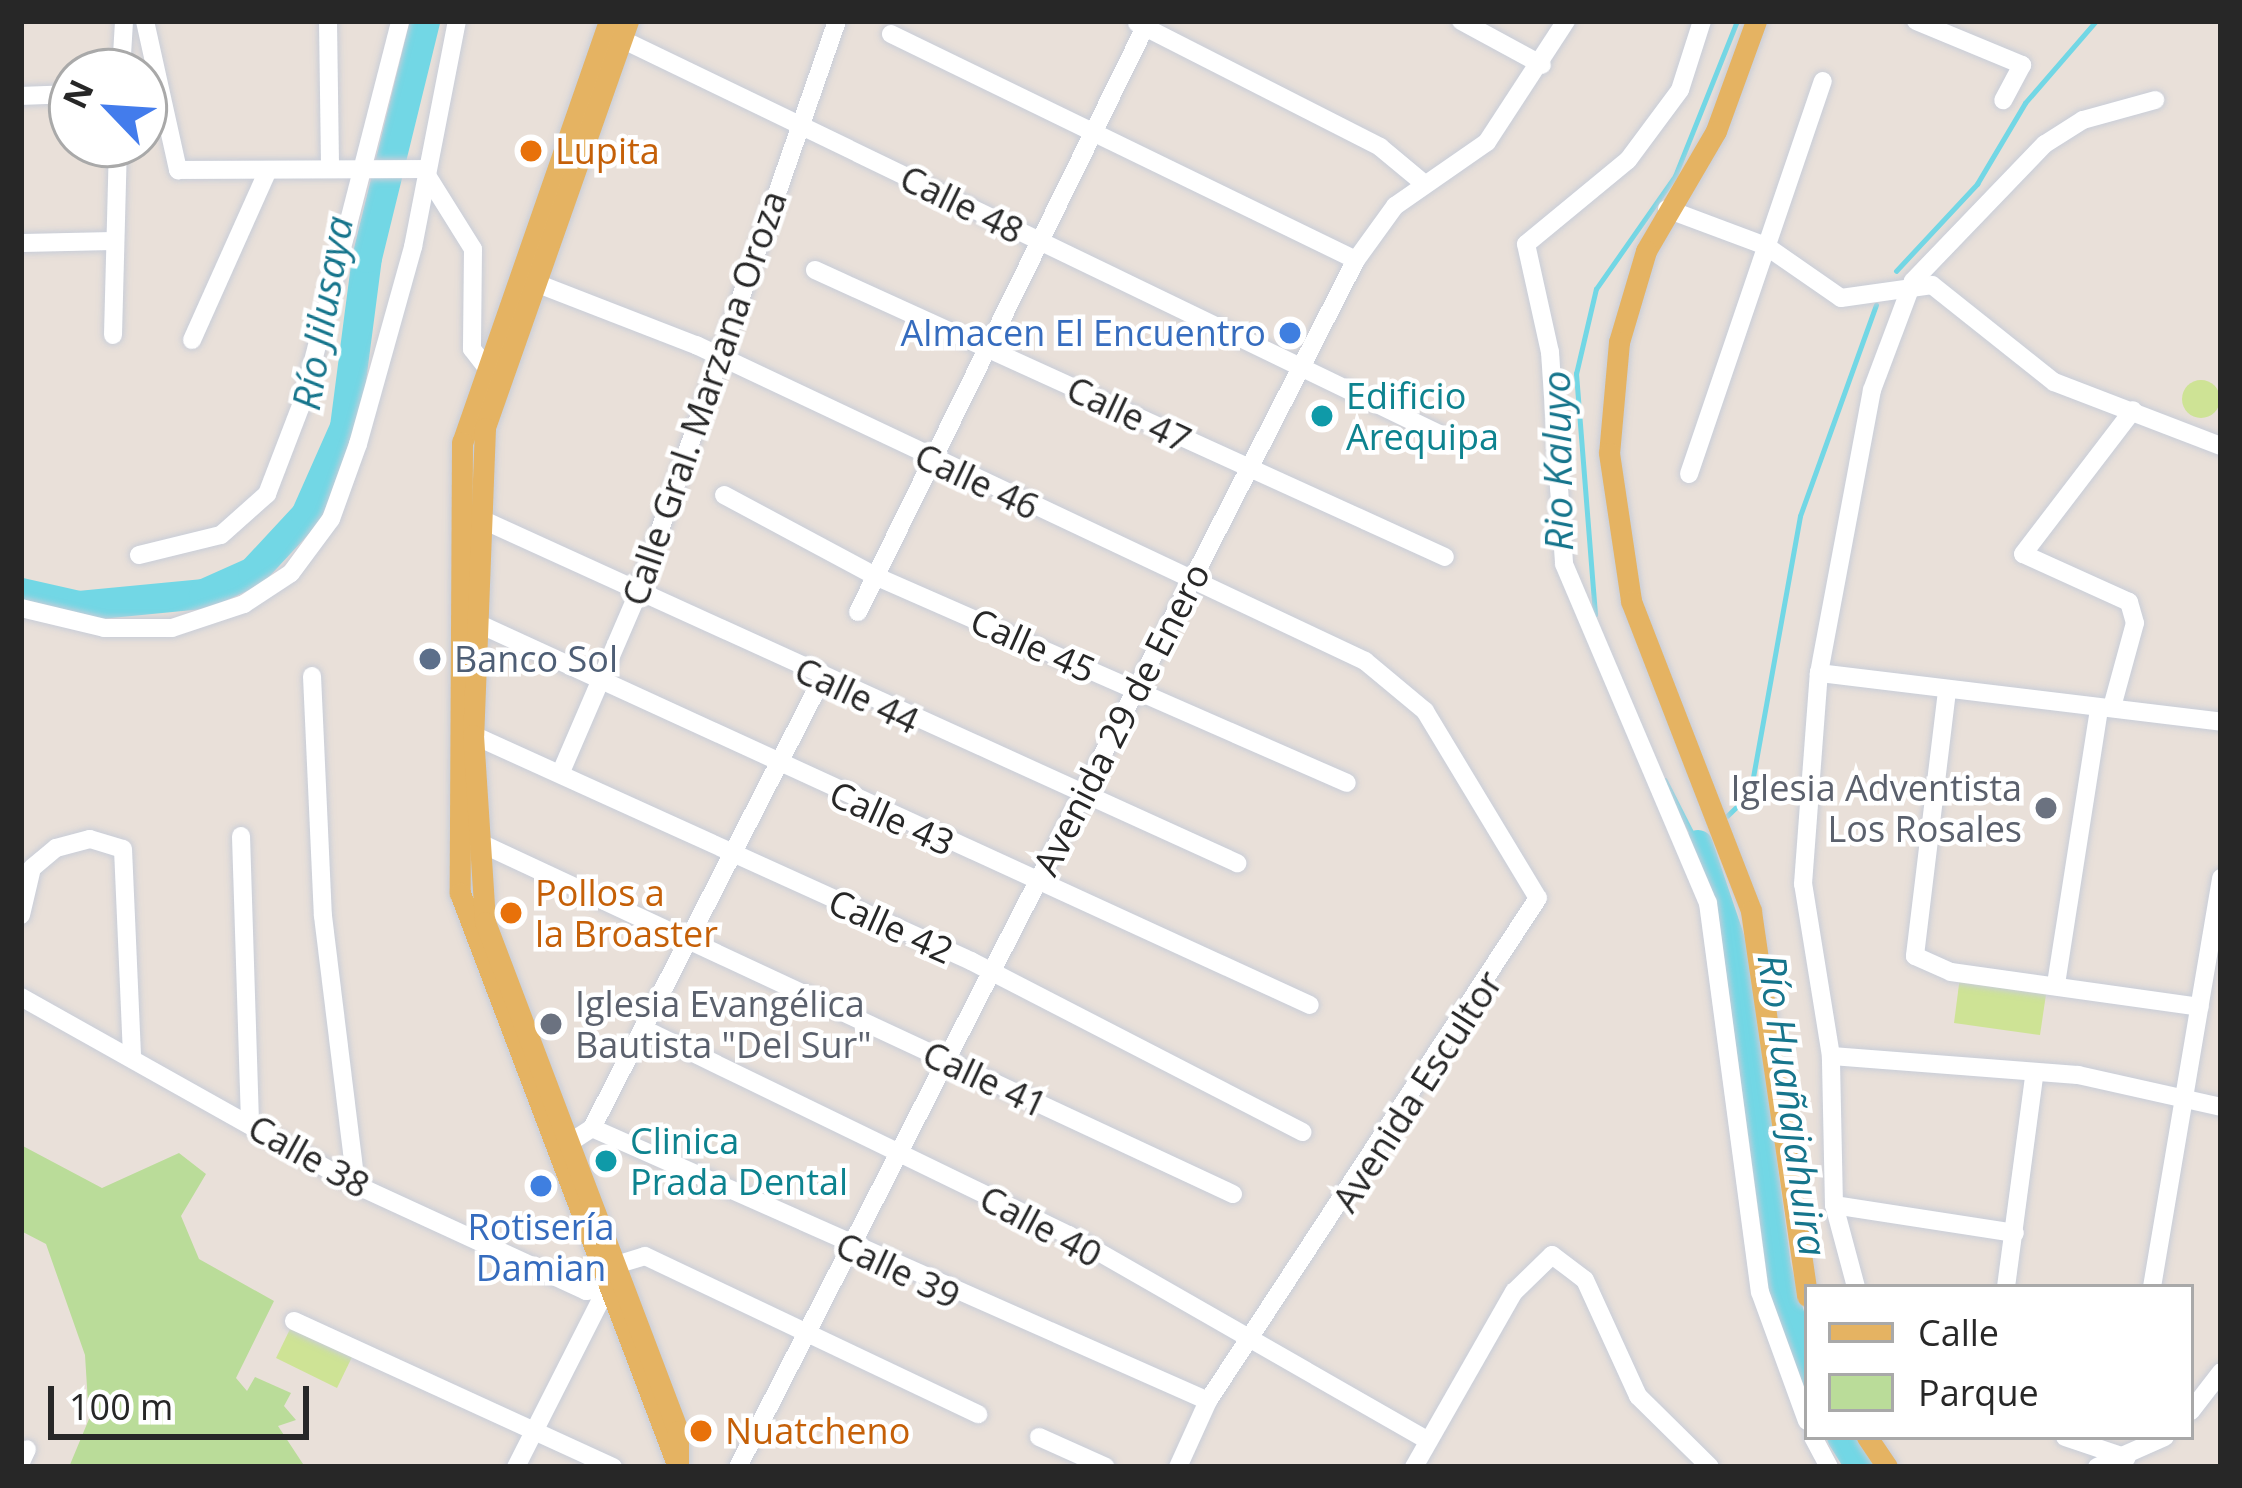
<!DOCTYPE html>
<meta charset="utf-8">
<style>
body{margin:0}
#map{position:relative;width:2242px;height:1488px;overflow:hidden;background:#e9e0d9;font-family:"Open Sans",sans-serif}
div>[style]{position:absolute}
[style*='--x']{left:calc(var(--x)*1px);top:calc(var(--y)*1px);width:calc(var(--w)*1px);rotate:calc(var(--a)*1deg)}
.green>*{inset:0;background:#badc99}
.pitch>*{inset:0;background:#cee395}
.round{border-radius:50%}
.stream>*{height:4.5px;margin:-2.25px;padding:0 2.25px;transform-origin:2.25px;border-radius:2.25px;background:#72d7e5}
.river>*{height:30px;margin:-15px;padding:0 15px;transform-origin:15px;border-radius:15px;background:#72d7e5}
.roads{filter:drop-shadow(0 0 3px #c8cdd8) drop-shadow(0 0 3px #c8cdd8)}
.minor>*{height:18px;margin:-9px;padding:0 9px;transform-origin:9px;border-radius:9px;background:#fff}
.major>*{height:21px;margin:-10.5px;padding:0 10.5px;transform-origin:10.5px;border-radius:10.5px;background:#e5b362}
.dots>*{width:33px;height:33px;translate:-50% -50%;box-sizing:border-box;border:6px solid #fff;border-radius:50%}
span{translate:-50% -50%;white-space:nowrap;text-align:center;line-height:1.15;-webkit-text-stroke:9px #fff;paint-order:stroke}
.food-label{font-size:36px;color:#c56008}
.left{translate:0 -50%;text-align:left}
.street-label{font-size:36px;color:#272727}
.shop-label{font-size:36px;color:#366cbe}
.right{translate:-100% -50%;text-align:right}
.culture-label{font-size:36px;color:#0d838f}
.service-label{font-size:36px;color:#4e5e75}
.worship-label{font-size:36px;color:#5b616d}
.water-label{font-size:39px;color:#16758c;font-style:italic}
.frame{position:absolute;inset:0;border:24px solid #272727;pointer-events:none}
.legend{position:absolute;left:1804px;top:1284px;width:390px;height:156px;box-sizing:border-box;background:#fff;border:3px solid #a9a9a9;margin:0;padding:15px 21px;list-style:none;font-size:36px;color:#272727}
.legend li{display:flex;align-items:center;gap:24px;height:60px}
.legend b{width:60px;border:3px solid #a9a9a9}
.north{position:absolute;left:48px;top:48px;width:120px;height:120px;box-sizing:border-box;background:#fff;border:3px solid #a9a9a9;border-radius:50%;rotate:295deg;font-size:33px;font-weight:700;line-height:48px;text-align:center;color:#272727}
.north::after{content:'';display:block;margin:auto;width:42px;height:54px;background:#437cec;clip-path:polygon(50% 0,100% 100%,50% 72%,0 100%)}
.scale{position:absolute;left:48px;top:1386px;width:261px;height:54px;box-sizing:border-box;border:6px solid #272727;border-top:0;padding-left:15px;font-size:36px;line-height:42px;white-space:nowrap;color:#272727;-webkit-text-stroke:9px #fff;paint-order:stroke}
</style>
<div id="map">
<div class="green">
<i style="clip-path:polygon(21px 1145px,102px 1188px,179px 1153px,206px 1174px,181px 1216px,199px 1259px,274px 1301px,236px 1378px,247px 1391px,255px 1377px,291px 1393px,284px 1406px,296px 1420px,278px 1426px,305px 1467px,69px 1467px,89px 1419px,85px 1355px,46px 1244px,21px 1231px)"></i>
</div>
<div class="pitch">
<i class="round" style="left:2182px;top:380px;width:38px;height:38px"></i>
<i style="clip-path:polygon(1961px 969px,2048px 981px,2040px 1035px,1954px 1023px)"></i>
<i style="clip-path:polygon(292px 1325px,353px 1355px,337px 1388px,276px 1358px)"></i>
</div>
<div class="stream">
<i style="--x:1896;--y:271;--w:119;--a:-47"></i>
<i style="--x:1977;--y:184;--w:94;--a:-59.3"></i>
<i style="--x:2025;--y:103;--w:108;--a:-49.1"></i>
<i style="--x:1595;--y:615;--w:242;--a:-94.5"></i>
<i style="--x:1576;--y:374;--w:87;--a:-76.8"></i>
<i style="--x:1596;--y:289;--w:138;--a:-55"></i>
<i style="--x:1675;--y:176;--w:167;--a:-68.2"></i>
<i style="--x:1665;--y:780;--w:73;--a:63.1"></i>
<i style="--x:1698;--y:845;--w:11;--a:-45"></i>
<i style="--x:1727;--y:816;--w:32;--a:-44"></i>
<i style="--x:1750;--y:794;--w:282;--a:-79.8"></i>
<i style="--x:1800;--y:516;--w:224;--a:-70.2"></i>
</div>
<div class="river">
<i style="--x:21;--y:593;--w:59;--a:12.6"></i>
<i style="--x:79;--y:606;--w:126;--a:-5.5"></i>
<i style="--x:204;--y:594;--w:54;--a:-24.2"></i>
<i style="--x:253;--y:572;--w:78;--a:-47.1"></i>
<i style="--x:306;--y:515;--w:96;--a:-66.1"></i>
<i style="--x:345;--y:427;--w:170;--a:-82.6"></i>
<i style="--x:367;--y:258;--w:244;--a:-76.2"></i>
<i style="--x:1698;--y:845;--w:116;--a:71.4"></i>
<i style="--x:1735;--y:955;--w:315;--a:82.5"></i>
<i style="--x:1776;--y:1267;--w:114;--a:74.3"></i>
<i style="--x:1842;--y:1437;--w:36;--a:58"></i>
</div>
<div class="roads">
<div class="minor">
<i style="--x:145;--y:21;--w:153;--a:77.5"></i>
<i style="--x:178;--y:170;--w:245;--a:-0.2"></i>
<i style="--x:423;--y:169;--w:94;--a:58"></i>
<i style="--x:473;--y:249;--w:100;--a:90.6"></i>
<i style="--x:472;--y:349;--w:37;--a:52"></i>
<i style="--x:328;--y:21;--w:147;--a:89.2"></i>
<i style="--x:1461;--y:21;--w:92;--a:28.5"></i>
<i style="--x:1702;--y:21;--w:72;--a:107.7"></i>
<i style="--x:1680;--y:90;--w:87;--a:126.6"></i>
<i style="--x:1628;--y:160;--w:132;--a:140.5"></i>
<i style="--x:1526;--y:244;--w:111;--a:77.5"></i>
<i style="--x:1550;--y:352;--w:212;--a:86.2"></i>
<i style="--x:1564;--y:564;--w:368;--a:67"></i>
<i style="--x:1708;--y:903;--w:392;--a:82.4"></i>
<i style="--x:1760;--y:1292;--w:137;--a:70"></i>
<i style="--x:1916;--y:21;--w:115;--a:22.5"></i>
<i style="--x:2022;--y:65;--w:40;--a:118"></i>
<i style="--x:1137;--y:23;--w:273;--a:27"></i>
<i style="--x:1380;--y:147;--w:55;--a:39.8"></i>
<i style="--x:611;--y:34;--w:920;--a:25.78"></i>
<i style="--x:891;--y:34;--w:517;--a:25.92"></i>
<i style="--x:121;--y:72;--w:51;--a:-86.6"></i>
<i style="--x:21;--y:96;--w:51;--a:-2.2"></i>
<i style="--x:1667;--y:209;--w:106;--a:20.5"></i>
<i style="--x:1766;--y:246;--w:91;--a:34.7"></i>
<i style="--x:1841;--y:298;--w:92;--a:-8.1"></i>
<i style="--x:1932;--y:285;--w:156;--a:38.5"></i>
<i style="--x:2054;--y:382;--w:179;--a:21"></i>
<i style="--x:21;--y:243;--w:94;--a:-1.2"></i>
<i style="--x:815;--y:270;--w:692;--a:24.49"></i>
<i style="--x:523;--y:278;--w:186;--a:21.2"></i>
<i style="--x:696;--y:345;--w:740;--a:25.28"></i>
<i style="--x:1365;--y:661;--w:78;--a:39.8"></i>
<i style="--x:1425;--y:711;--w:218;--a:58.9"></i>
<i style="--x:1538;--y:898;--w:602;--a:123.27"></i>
<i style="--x:1208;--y:1401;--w:72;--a:114.4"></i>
<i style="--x:113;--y:335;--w:191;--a:-88.5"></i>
<i style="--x:192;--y:340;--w:184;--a:-65.9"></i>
<i style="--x:1689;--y:474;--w:415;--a:-71.2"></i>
<i style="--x:724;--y:495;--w:171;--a:28.2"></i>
<i style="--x:875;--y:576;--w:515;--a:23.68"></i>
<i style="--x:481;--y:519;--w:831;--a:24.47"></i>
<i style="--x:139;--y:555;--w:84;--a:-13.7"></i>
<i style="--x:221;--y:535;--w:62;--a:-41.7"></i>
<i style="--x:267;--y:494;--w:101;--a:-69"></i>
<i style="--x:303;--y:400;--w:391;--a:-75.6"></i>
<i style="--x:21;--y:608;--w:85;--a:13.5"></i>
<i style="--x:104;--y:628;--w:68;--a:0"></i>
<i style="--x:172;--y:628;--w:76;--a:-18.4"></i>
<i style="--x:244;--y:604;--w:56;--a:-33.4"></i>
<i style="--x:291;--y:573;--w:67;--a:-53.5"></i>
<i style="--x:331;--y:519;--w:80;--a:-70.2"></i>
<i style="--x:358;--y:444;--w:205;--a:-74.4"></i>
<i style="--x:413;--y:247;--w:230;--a:-79"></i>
<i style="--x:858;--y:612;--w:658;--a:-63.86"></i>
<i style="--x:477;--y:623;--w:916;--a:24.64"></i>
<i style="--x:1819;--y:673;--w:405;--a:6.9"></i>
<i style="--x:312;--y:676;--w:240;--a:87.4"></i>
<i style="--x:323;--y:916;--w:271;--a:83"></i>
<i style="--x:1947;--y:691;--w:267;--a:96.9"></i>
<i style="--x:1915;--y:956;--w:39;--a:24"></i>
<i style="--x:1951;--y:972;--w:251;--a:8"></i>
<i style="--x:2112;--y:707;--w:87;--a:-74.7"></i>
<i style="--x:2135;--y:623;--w:22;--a:-106"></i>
<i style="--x:2129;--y:602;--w:116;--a:-155.6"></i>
<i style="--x:2023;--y:554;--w:181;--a:-52.6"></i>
<i style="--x:473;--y:735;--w:547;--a:24.41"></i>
<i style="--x:971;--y:961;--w:373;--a:27.3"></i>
<i style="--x:561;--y:772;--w:195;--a:-66.7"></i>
<i style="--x:638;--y:593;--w:606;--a:-70.82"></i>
<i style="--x:241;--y:836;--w:287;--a:88.2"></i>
<i style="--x:478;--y:842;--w:833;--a:25"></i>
<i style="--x:21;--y:915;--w:48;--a:-76.8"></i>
<i style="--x:32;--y:868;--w:31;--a:-40"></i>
<i style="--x:56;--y:848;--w:35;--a:-15"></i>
<i style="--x:90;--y:839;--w:34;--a:17"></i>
<i style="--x:123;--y:849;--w:206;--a:87.5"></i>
<i style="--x:2056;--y:984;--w:279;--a:-81.1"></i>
<i style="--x:21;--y:997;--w:384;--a:29.3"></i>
<i style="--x:356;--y:1185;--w:253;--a:24.7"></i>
<i style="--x:586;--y:1291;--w:19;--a:-9"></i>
<i style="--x:644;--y:1029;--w:472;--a:25.9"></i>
<i style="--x:1069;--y:1235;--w:414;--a:29.8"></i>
<i style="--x:1831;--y:1056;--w:174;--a:-99.2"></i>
<i style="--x:1803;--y:884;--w:212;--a:-85.7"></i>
<i style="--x:1819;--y:673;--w:288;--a:-79.4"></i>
<i style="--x:1872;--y:390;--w:116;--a:-69.4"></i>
<i style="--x:1913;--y:281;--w:190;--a:-46.1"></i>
<i style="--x:2045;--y:144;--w:45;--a:-32.3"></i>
<i style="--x:2083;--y:120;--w:75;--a:-15.5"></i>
<i style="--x:592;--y:1128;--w:674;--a:23.9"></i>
<i style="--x:557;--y:1151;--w:42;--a:-33.3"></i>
<i style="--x:592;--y:1128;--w:504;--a:-62.88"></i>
<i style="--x:1834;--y:1205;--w:183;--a:8.8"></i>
<i style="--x:1856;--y:1287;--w:85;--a:-105"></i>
<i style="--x:1834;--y:1205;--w:149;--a:-91.2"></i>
<i style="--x:1831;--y:1056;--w:248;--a:4.4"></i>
<i style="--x:2078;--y:1075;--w:147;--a:12.6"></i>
<i style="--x:2006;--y:1287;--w:211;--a:-82.4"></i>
<i style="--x:2152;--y:1287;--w:415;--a:-80.4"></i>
<i style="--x:294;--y:1321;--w:351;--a:24.6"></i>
<i style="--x:2191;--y:1411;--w:49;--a:-52.4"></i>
<i style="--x:1039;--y:1437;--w:73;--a:24.1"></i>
<i style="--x:1813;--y:1437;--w:34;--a:62"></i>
<i style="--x:2065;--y:1437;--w:65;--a:18.7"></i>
<i style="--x:21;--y:1462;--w:14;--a:-65"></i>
<i style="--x:516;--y:1467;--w:228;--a:-63.1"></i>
<i style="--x:619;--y:1264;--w:27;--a:-17"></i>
<i style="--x:645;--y:1256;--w:369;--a:25.4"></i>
<i style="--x:738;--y:1467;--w:1356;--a:-62.89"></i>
<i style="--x:1356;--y:260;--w:67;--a:-54.2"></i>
<i style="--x:1395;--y:206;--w:112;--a:-34.8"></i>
<i style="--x:1487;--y:142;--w:145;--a:-56.9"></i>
<i style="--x:1414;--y:1467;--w:202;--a:-60.3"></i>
<i style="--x:1514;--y:1292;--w:53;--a:-44.2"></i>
<i style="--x:1552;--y:1255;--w:41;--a:37.1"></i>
<i style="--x:1585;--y:1280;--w:128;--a:65.4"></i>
<i style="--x:1638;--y:1396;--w:101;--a:44.6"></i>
<i style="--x:2097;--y:1467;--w:74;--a:-23.8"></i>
</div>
<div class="major">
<i style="--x:609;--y:21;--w:446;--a:109.2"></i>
<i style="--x:462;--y:442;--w:451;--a:90.3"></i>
<i style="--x:460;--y:893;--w:614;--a:69.2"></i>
<i style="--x:628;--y:21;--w:431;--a:109.4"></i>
<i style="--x:485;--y:428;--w:307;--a:92.2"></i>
<i style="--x:473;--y:735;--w:187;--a:86.3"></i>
<i style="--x:485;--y:922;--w:544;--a:69.23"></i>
<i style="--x:678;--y:1431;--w:35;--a:90"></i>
<i style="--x:1756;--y:21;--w:117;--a:110"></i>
<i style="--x:1716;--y:131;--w:139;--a:120.3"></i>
<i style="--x:1646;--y:251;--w:95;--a:106.5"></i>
<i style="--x:1619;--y:342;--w:111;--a:95.1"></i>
<i style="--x:1609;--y:453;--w:150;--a:81.5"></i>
<i style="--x:1631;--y:601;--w:332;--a:68.8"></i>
<i style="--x:1751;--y:911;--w:389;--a:81.7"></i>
<i style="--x:1867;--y:1437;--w:36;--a:56"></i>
</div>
</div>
<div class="dots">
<i style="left:531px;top:151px;background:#e8710a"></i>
<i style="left:1290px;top:333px;background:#3f7fe0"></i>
<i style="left:1322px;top:416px;background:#0f9aa8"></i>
<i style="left:430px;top:659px;background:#5c6f8a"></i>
<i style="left:2046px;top:808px;background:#6b7280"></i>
<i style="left:511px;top:913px;background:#e8710a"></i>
<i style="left:551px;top:1024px;background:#6b7280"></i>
<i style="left:606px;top:1161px;background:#0f9aa8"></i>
<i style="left:541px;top:1186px;background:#3f7fe0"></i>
<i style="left:701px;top:1431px;background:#e8710a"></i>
</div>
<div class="food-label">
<span class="left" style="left:555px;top:151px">Lupita</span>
<span class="left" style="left:535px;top:913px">Pollos a<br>la Broaster</span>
<span class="left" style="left:725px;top:1431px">Nuatcheno</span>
</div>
<div class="street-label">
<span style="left:962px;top:204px;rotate:26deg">Calle 48</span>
<span style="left:704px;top:398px;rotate:-71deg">Calle Gral. Marzana Oroza</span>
<span style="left:1129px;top:414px;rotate:25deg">Calle 47</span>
<span style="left:977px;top:481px;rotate:25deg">Calle 46</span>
<span style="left:1033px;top:645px;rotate:24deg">Calle 45</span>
<span style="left:857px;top:695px;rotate:25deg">Calle 44</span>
<span style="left:1121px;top:719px;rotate:-63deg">Avenida 29 de Enero</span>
<span style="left:892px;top:818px;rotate:24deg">Calle 43</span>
<span style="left:891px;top:926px;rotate:24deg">Calle 42</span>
<span style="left:985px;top:1079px;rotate:25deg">Calle 41</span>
<span style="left:1417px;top:1091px;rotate:-57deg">Avenida Escultor</span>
<span style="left:309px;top:1156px;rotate:29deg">Calle 38</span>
<span style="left:1041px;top:1226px;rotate:28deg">Calle 40</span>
<span style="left:898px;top:1270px;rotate:25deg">Calle 39</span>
</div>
<div class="shop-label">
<span class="right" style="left:1266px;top:333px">Almacen El Encuentro</span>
<span style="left:541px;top:1247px">Rotisería<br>Damian</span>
</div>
<div class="culture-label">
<span class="left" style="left:1346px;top:416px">Edificio<br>Arequipa</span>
<span class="left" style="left:630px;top:1161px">Clinica<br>Prada Dental</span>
</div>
<div class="service-label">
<span class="left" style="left:454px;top:659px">Banco Sol</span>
</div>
<div class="worship-label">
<span class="right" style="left:2022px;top:808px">Iglesia Adventista<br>Los Rosales</span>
<span class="left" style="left:575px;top:1024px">Iglesia Evangélica<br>Bautista "Del Sur"</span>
</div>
<div class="water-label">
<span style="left:322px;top:313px;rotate:-80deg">Río Jilusaya</span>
<span style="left:1557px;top:461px;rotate:-91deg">Rio Kaluyo</span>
<span style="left:1793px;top:1105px;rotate:82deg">Río Huañajahuira</span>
</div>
<div class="frame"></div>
<ul class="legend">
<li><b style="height:15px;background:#e5b362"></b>Calle</li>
<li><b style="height:33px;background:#badc99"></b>Parque</li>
</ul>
<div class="north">N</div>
<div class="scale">100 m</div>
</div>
